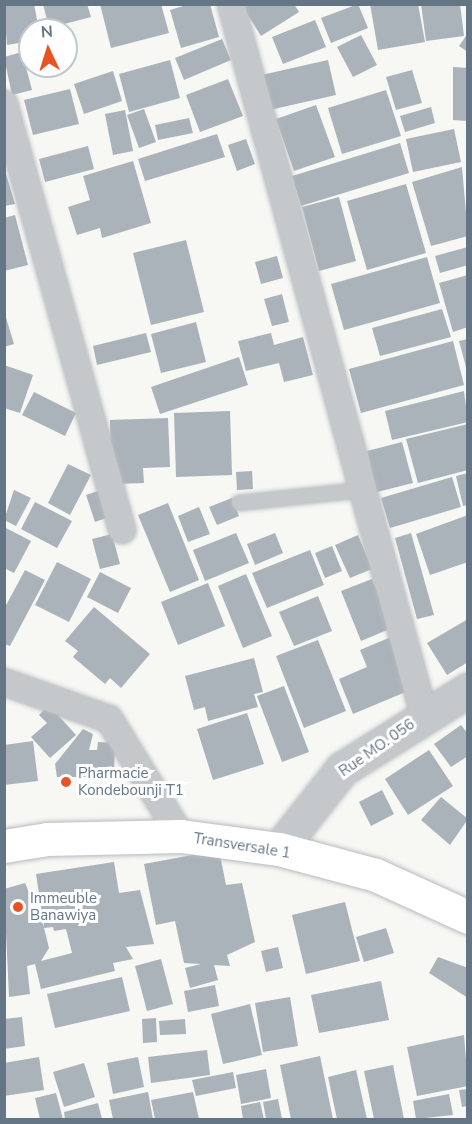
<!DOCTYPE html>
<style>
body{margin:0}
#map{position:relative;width:472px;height:1124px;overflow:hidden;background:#f7f7f3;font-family:"Nunito Sans",sans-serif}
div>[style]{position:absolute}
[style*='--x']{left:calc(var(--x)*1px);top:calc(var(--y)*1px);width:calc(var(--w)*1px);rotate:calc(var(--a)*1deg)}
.building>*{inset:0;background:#aab3b9}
.roads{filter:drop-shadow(0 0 2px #b6bbc0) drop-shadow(0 0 2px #b6bbc0)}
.service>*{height:14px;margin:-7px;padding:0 7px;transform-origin:7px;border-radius:7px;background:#c4c8cb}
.minor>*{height:26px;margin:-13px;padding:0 13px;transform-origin:13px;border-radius:13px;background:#c4c8cb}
.tertiary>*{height:33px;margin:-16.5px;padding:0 16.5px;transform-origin:16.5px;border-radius:16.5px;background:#c4c8cb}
.secondary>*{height:33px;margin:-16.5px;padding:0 16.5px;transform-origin:16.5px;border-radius:16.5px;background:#fff}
.dots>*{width:16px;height:16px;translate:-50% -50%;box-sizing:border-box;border:3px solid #fff;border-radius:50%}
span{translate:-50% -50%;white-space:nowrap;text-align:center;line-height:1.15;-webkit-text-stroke:6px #fff;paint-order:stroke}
.street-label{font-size:15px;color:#647685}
.poi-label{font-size:15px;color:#647685}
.left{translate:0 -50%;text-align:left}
.frame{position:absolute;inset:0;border:6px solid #647685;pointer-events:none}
.north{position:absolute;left:18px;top:18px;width:60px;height:60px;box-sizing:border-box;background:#fff;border:2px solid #c1c8ce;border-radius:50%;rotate:356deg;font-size:16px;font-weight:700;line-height:24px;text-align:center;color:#647685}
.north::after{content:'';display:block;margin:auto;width:21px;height:27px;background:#e95321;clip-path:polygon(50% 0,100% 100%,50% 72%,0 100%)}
</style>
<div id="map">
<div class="building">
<i style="clip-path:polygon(4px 4px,34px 4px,39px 30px,30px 30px,30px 41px,7px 45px)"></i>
<i style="clip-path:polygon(43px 4px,87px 4px,91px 17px,49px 28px)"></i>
<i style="clip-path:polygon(100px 4px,161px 4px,169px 33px,111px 48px)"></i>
<i style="clip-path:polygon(190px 4px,210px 4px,219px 37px,181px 48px,170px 10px)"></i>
<i style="clip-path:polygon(241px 4px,294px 4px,299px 12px,261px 36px)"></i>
<i style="clip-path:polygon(358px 4px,368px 28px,331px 43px,321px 18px)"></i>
<i style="clip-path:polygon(370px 4px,418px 4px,425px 42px,378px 50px)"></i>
<i style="clip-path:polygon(421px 4px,460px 4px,464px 36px,426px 41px)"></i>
<i style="clip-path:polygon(315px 20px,326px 47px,283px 64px,272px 37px)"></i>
<i style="clip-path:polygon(468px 33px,468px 52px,459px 46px)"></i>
<i style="clip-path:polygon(361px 35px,377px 65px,353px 77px,337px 47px)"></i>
<i style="clip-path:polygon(222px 39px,231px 60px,184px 80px,175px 58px)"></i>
<i style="clip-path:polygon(22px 52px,32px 90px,12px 95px,4px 57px)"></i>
<i style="clip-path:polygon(170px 60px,180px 98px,129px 112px,119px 74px)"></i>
<i style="clip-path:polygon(328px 60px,336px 95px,265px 111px,257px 76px)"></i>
<i style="clip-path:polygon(453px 67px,468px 68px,468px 121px,453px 120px)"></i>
<i style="clip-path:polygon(412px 70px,422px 103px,396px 110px,386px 77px)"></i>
<i style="clip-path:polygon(113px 71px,122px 101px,84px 114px,74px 84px)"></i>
<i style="clip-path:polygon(228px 79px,243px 116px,200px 132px,186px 95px)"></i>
<i style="clip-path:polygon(70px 89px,79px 124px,33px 135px,24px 100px)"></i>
<i style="clip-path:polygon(386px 90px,401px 136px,342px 154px,328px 108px)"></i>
<i style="clip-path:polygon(316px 105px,335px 157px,294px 171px,276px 119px)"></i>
<i style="clip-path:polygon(431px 107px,435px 123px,405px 132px,400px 116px)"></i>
<i style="clip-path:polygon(144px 109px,156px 142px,139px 148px,127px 115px)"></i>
<i style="clip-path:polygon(125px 110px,133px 151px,113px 155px,105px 114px)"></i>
<i style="clip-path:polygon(189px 118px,193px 133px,158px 140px,155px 125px)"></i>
<i style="clip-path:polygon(454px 129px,461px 162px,413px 172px,406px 139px)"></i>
<i style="clip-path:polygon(217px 134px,225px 157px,145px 181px,138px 159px)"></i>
<i style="clip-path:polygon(246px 139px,255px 164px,237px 171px,228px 145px)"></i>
<i style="clip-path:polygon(400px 143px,409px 173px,301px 206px,292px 176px)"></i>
<i style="clip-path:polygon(88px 146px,94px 169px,45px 182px,39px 159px)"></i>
<i style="clip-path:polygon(133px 161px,151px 223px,102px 238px,100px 228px,77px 235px,68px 207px,90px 200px,83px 176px)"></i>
<i style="clip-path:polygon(4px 167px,15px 204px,4px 206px)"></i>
<i style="clip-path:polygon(462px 167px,468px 236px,431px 246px,412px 182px)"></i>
<i style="clip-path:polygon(406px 184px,426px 253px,367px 270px,347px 201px)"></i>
<i style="clip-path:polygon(339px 197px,356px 261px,319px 271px,302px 207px)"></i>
<i style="clip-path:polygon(15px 215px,28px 265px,4px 271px,4px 218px)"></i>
<i style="clip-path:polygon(186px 240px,204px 312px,151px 325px,133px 253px)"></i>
<i style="clip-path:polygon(468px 247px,468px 265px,440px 273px,435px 256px)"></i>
<i style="clip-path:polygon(277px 256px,283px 278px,261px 284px,255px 262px)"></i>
<i style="clip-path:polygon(427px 257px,440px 303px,344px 330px,331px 284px)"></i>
<i style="clip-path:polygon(468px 275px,468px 327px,453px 332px,439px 283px)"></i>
<i style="clip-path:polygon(282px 294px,289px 322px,272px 326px,264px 299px)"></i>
<i style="clip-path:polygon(442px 309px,451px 337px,380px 356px,372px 328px)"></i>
<i style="clip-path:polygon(4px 311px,14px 344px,4px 347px)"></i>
<i style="clip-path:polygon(196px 322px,206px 362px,161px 373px,151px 334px)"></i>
<i style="clip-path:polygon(146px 333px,151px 352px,97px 365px,93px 346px)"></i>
<i style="clip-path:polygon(271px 333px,274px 345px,303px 337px,313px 375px,284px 382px,279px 363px,246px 371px,238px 341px)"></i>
<i style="clip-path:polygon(468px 339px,468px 371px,467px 371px,459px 341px)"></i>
<i style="clip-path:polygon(453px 341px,464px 385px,361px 413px,349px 369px)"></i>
<i style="clip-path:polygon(239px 357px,248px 385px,160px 414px,151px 387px)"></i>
<i style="clip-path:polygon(4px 365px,33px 375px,20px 413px,4px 408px)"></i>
<i style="clip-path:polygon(464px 391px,468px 422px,392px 440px,385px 411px)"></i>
<i style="clip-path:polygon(34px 392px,76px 413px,65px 436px,22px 415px)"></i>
<i style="clip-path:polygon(230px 411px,232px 475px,176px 477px,174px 413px)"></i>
<i style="clip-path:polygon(168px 418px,170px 467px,143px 468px,144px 483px,114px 484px,113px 464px,119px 464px,111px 461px,110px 420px)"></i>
<i style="clip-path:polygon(468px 424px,468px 470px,418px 483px,406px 439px)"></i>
<i style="clip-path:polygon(402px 442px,413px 483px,377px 492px,367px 451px)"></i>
<i style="clip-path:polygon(68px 464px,91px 475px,70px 515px,48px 503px)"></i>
<i style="clip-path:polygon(252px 471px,253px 489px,237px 490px,236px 472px)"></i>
<i style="clip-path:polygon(468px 473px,468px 505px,463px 506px,456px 476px)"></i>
<i style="clip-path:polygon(452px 477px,461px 507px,390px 528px,381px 498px)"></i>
<i style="clip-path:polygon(14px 490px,31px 498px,16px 526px,4px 520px)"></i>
<i style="clip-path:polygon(101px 490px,109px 517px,95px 522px,86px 495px)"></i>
<i style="clip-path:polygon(232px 498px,239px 516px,217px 525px,209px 507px)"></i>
<i style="clip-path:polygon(35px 502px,72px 521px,57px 548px,21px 529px)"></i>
<i style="clip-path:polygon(168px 503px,199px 580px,170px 592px,138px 515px)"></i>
<i style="clip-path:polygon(199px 507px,210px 534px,188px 542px,178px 516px)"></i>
<i style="clip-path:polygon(468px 515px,468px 562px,430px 575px,416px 534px)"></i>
<i style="clip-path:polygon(4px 527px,31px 541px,14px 573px,4px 568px)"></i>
<i style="clip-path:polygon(236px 533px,249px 563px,205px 581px,193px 550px)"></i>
<i style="clip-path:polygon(275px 533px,283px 553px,255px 565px,247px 544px)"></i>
<i style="clip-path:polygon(411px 533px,434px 615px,417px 619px,395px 538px)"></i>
<i style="clip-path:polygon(112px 534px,120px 564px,100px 569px,92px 539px)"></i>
<i style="clip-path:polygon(358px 535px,372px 569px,350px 578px,335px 545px)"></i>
<i style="clip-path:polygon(332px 546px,342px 571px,325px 578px,315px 553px)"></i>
<i style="clip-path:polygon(310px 550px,324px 585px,267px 608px,252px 573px)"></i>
<i style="clip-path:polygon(57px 562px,91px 579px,69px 622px,35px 605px)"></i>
<i style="clip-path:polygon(25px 570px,45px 580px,10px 646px,4px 644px,4px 609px)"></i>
<i style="clip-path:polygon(100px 572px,131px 588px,118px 613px,87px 597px)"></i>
<i style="clip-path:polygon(246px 574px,272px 636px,243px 648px,218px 586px)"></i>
<i style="clip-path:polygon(372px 579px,392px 628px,361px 641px,341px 591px)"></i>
<i style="clip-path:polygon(208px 583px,225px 626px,178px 645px,161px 602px)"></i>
<i style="clip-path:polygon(318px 596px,332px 631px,294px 646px,279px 612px)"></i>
<i style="clip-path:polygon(94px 607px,150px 654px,121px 688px,110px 678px,105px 684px,73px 657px,78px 651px,65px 641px)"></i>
<i style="clip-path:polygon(468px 619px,468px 662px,447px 675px,427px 643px)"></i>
<i style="clip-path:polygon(391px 637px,408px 691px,353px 714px,339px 679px,367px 667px,360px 650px)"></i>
<i style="clip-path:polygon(318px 640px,346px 711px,304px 728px,276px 656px)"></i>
<i style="clip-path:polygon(254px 658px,263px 692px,254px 694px,258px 707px,208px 721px,205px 707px,194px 710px,185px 676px)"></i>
<i style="clip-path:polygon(284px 686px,309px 752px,282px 762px,257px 696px)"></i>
<i style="clip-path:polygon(49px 705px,76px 735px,50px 758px,31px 737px,47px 723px,39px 715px)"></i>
<i style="clip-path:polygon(247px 713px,264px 764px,213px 780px,197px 729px)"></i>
<i style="clip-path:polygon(461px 725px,468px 734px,468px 756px,451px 767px,434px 744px)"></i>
<i style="clip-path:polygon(83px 729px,93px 734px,89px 750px,97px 750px,98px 742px,115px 743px,114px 777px,57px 777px,55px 764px)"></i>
<i style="clip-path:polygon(33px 741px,38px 781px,4px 785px,4px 745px)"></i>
<i style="clip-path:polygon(429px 750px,453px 786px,408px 815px,385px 779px)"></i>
<i style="clip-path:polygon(382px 790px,394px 814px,371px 826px,359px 802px)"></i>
<i style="clip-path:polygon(441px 797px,468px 819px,450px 845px,421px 820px)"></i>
<i style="clip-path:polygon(219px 850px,226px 885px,242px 883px,255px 942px,227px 955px,230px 966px,214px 965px,218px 980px,190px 988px,185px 968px,201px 964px,184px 963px,175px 921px,156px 925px,144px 864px)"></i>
<i style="clip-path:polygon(evenodd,114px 862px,119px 893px,140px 890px,154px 944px,126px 947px,133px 959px,113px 963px,115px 971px,41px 989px,35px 964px,27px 966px,30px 994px,9px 997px,4px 889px,25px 883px,44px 927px,36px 874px,114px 862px,53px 927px,54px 931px,66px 929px,72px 953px,41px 961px,49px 948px,44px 928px,53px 927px)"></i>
<i style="clip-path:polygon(345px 902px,360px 961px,306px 974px,292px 915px)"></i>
<i style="clip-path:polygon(386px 928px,394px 953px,364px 962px,356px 937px)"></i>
<i style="clip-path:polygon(278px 947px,283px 968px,266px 972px,261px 951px)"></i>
<i style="clip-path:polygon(438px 957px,468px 968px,468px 998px,429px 973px)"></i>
<i style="clip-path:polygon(161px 959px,173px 1004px,147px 1011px,135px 966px)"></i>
<i style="clip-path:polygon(122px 977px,130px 1011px,55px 1028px,47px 994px)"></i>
<i style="clip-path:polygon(381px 981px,389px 1020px,319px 1033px,311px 995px)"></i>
<i style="clip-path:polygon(215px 985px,219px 1006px,188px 1012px,184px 991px)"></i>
<i style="clip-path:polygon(290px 997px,298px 1046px,263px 1052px,255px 1003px)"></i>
<i style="clip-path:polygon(250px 1004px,262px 1055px,223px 1064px,211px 1014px)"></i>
<i style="clip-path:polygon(22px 1017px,25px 1046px,4px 1049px,4px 1019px)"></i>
<i style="clip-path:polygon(156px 1018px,157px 1042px,143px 1043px,142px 1019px)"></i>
<i style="clip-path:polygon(185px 1019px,186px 1034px,160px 1035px,159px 1021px)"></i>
<i style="clip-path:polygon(464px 1035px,468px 1086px,417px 1096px,407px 1047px)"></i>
<i style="clip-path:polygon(207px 1050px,210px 1075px,151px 1083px,148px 1057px)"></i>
<i style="clip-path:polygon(320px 1056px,333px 1119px,291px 1119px,280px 1065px)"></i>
<i style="clip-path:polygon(39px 1057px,44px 1090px,4px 1096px,4px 1063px)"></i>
<i style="clip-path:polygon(138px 1057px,144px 1087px,113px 1094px,107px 1063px)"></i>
<i style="clip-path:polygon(84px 1063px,95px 1097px,64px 1107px,53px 1072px)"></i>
<i style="clip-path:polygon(393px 1065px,404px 1119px,374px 1119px,364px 1071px)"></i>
<i style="clip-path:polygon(266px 1069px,271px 1098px,241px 1104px,236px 1075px)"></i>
<i style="clip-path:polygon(356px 1070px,367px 1119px,337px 1119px,328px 1077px)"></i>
<i style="clip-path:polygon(233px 1072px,236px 1088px,196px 1096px,192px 1080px)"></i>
<i style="clip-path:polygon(468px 1089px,468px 1106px,462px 1107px,459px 1090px)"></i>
<i style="clip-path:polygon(148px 1092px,153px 1119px,113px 1119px,109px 1100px)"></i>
<i style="clip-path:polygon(193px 1092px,199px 1119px,155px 1119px,151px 1100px)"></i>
<i style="clip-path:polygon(56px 1093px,63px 1119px,40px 1119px,35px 1098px)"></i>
<i style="clip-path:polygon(449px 1094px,453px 1115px,416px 1119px,413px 1101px)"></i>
<i style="clip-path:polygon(278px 1099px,282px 1119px,266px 1119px,263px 1102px)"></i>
<i style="clip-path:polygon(260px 1102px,264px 1119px,243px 1119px,241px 1106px)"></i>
<i style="clip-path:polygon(98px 1103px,102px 1119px,65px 1119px,64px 1112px)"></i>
</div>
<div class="roads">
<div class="service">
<i style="--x:239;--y:503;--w:125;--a:-6"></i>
</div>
<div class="minor">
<i style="--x:231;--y:4;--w:737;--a:74.81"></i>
<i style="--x:4;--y:104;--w:442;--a:74.5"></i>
<i style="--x:4;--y:682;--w:111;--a:19.4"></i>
<i style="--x:109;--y:719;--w:137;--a:58.4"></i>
</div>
<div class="tertiary">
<i style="--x:279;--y:849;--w:102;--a:-51.8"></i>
<i style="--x:342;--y:769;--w:149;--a:-32.1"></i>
</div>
<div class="secondary">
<i style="--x:4;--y:846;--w:44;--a:-9.2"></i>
<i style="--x:47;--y:839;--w:134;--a:-1.3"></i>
<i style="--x:181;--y:836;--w:99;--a:7.6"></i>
<i style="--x:279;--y:849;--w:100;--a:15"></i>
<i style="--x:376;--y:875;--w:101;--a:24.5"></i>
</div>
</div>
<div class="dots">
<i style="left:66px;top:782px;background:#e95321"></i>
<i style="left:18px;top:907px;background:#e95321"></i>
</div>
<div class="street-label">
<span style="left:377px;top:748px;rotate:-35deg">Rue MO. 056</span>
<span style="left:242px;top:846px;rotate:9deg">Transversale 1</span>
</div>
<div class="poi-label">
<span class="left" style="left:78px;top:782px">Pharmacie<br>Kondebounji T1</span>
<span class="left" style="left:30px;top:907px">Immeuble<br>Banawiya</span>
</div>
<div class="frame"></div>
<div class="north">N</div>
</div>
